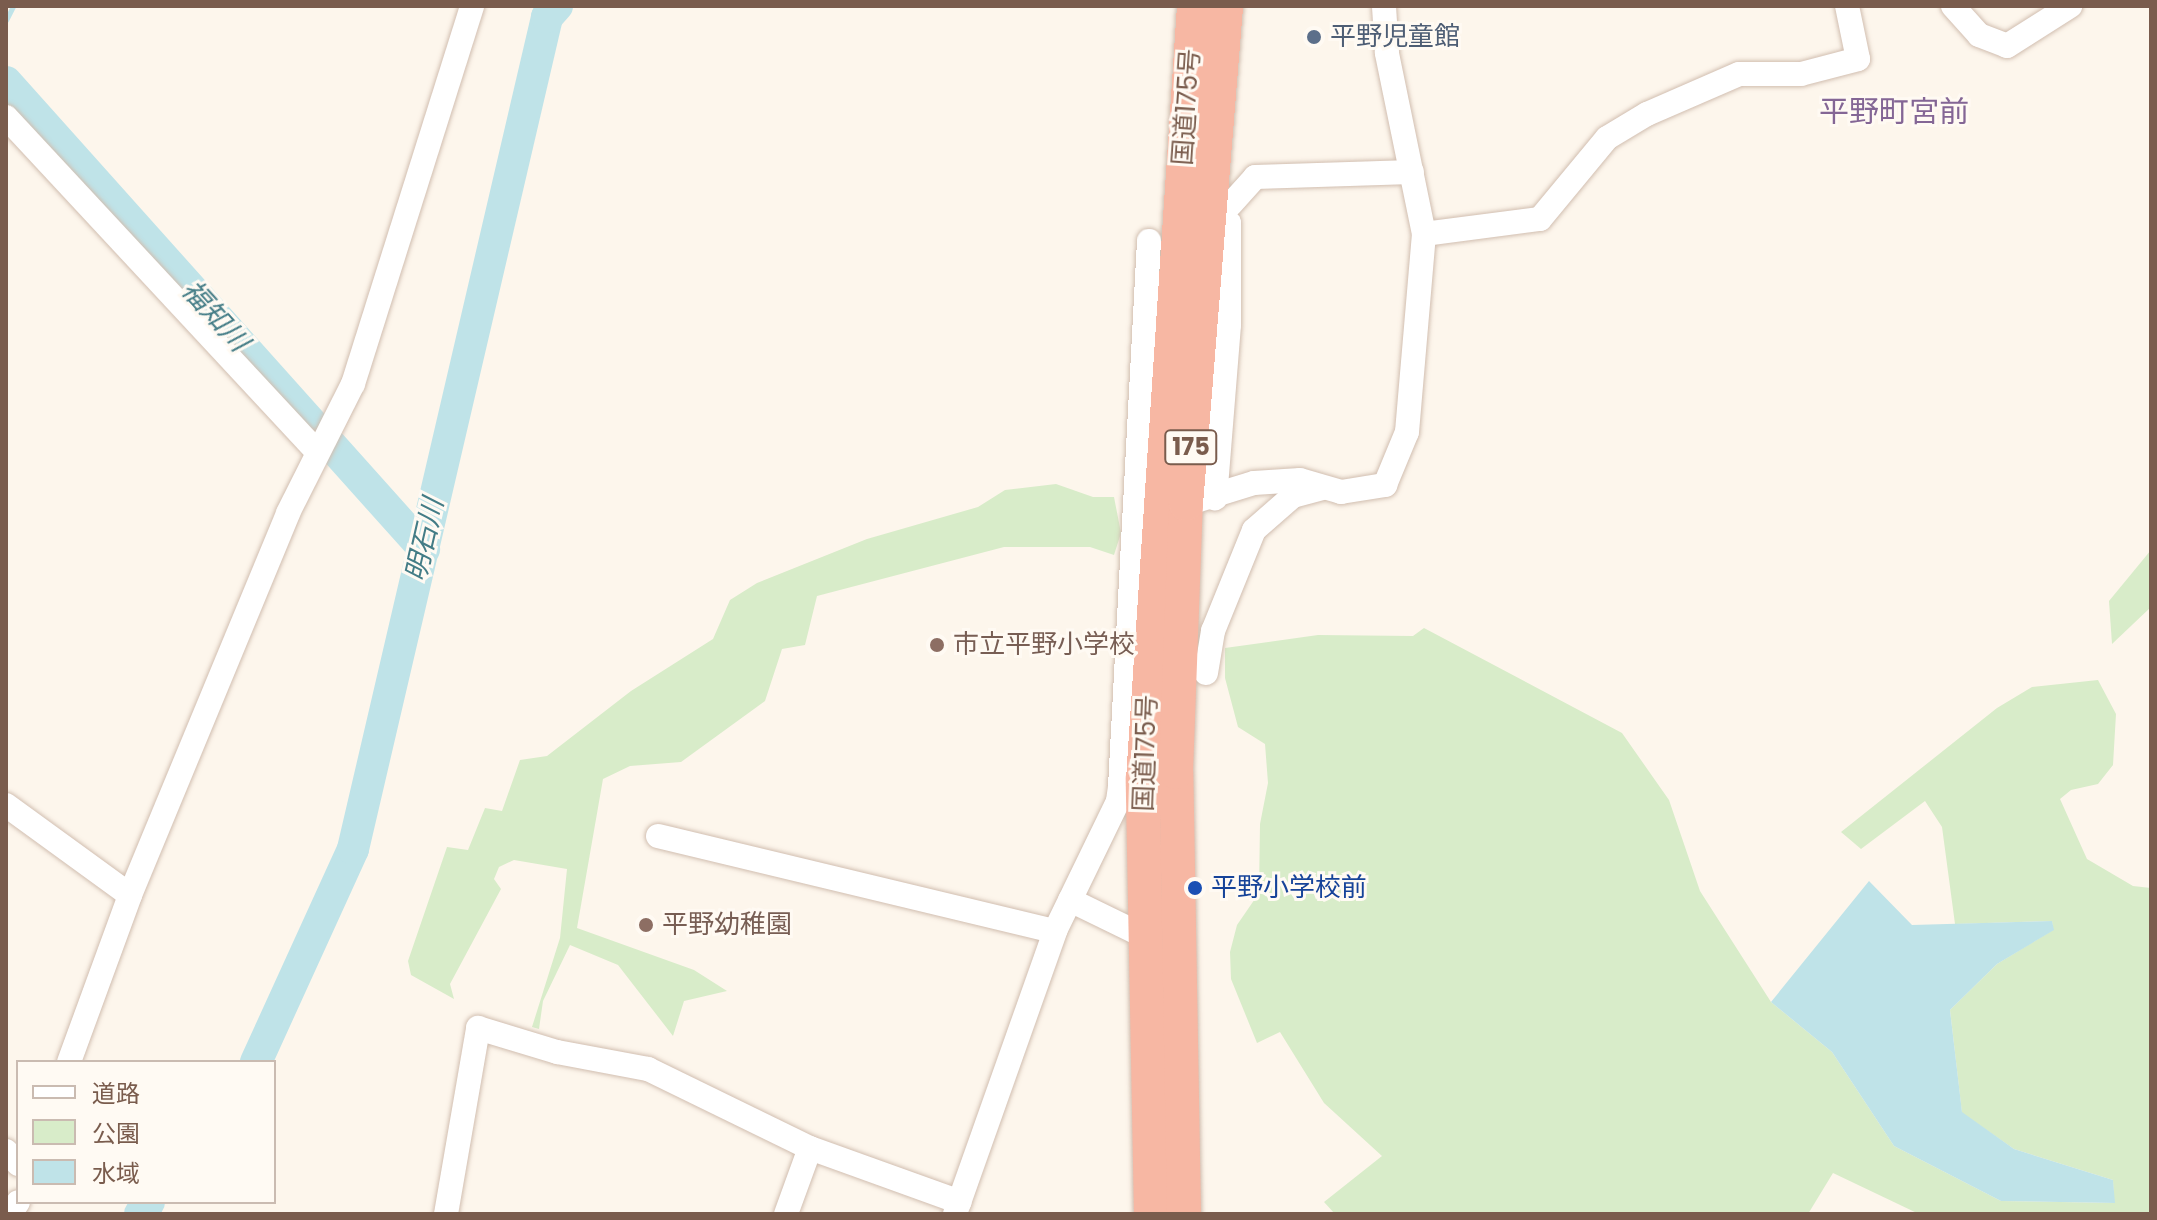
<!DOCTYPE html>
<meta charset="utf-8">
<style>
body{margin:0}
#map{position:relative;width:2157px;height:1220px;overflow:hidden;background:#fdf6ec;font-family:Poppins,"Noto Sans JP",sans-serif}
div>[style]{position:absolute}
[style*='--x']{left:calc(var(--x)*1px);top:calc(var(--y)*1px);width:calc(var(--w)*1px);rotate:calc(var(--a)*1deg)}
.green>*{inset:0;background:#d8ecc9}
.water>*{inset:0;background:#bfe3e8}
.stream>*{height:5px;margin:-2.5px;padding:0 2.5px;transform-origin:2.5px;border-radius:2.5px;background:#bfe3e8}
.river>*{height:32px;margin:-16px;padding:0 16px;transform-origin:16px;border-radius:16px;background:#bfe3e8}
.roads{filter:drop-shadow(0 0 2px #d1beb0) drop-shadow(0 0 2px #d1beb0)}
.minor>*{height:24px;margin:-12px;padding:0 12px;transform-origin:12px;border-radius:12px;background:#fff}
.highway>*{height:34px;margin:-17px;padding:0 17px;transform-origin:17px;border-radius:17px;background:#f7b7a3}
.dots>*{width:22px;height:22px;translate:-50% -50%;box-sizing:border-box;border:4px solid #fffaf3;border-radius:50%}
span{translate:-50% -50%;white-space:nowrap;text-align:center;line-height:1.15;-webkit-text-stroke:6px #fffaf3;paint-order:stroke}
.shield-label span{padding:2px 6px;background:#fffaf3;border:2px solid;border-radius:6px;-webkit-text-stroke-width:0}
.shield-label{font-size:24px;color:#7a5c4d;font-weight:700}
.service-label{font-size:26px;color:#4e5e75}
.left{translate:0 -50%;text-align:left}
.street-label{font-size:26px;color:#7a5c4d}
.education-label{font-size:26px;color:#785e54}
.transit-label{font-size:26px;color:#164399}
.water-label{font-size:28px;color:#437c86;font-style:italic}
.quarter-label{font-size:30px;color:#846695}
.frame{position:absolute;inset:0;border:8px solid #7a5c4d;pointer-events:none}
.legend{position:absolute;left:16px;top:1060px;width:260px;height:144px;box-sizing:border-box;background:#fffaf3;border:2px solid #cabbb1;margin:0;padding:10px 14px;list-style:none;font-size:24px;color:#7a5c4d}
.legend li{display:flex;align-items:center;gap:16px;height:40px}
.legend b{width:40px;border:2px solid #cabbb1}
</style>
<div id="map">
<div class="green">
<i style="clip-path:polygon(1056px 484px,1093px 497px,1114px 497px,1121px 533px,1114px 555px,1090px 547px,1004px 547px,817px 596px,805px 645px,782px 649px,765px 701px,681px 762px,630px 766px,603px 779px,577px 928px,694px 970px,727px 991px,684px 1001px,673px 1036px,618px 965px,570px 945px,543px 1001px,539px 1029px,532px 1027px,560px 938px,567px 869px,514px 860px,499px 867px,494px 879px,501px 889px,450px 984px,454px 999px,411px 975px,408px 961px,447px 847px,468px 850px,485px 808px,502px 811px,520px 760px,547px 756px,631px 691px,713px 639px,730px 600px,757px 583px,867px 539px,978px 507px,1005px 490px)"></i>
<i style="clip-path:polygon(2151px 550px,2151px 607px,2112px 644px,2109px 601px)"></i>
<i style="clip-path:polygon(1424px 628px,1622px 733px,1669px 800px,1700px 891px,1771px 1002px,1832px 1052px,1894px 1146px,2001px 1201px,2114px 1203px,2113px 1180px,2014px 1149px,1962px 1113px,1950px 1010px,1997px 964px,2053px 930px,2052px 921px,1955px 924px,1942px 827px,1925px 801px,1861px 849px,1841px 832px,1997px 708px,2032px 687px,2098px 680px,2116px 714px,2113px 765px,2098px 784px,2071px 790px,2060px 799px,2087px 859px,2133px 886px,2151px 888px,2151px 1214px,1919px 1214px,1833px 1173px,1808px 1214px,1335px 1214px,1324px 1202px,1382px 1156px,1324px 1103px,1280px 1032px,1257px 1043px,1231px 979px,1230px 952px,1237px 925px,1259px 893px,1260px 824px,1268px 783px,1265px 744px,1238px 727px,1225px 678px,1225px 648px,1318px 635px,1413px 636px)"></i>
</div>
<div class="water">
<i style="clip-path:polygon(1869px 881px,1912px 925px,2052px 921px,2054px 930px,1997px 964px,1950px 1010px,1962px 1112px,2014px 1149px,2113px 1180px,2115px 1203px,2001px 1201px,1894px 1146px,1832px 1052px,1771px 1002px)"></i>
</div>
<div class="stream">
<i style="--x:6;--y:20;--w:16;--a:-63"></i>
</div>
<div class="river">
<i style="--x:6;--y:82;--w:627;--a:48.17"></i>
<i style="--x:256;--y:1062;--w:234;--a:-65.5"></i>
<i style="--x:353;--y:849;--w:854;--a:-76.87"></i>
<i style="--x:547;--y:17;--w:15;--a:-48"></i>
<i style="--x:140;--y:1214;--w:15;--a:-53"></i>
</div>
<div class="roads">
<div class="minor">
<i style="--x:1953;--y:6;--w:39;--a:48"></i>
<i style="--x:1979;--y:35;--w:30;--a:21"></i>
<i style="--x:2007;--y:46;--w:75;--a:-32.4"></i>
<i style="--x:6;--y:117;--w:454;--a:47.1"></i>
<i style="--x:1231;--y:204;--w:36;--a:-48"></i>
<i style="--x:1255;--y:177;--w:157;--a:-1.8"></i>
<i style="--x:1209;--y:223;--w:20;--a:0"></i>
<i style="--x:1229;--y:223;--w:102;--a:90"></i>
<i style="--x:1229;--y:325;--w:174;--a:94.6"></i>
<i style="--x:1424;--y:234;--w:117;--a:-7.4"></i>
<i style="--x:1540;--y:219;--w:105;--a:-50.4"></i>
<i style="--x:1607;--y:138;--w:47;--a:-31"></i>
<i style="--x:1647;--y:114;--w:100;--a:-23.5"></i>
<i style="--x:1739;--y:74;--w:62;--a:0"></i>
<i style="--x:1801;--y:74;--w:59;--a:-14.7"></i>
<i style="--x:1858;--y:59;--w:54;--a:-101.7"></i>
<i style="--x:1186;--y:504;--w:71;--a:-17.2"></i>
<i style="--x:1254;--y:483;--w:46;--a:-3.7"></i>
<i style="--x:1300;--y:480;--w:43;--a:16.3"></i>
<i style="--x:1341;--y:492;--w:45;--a:-9"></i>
<i style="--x:1385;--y:485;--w:57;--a:-67.5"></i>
<i style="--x:1407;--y:432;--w:199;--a:-85.1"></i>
<i style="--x:1424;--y:234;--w:185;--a:-101.6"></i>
<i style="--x:1387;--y:53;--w:47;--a:-93.7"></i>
<i style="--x:1206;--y:673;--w:43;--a:-80.5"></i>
<i style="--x:1213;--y:631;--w:109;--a:-67.9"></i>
<i style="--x:1254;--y:530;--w:52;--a:-41.1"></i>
<i style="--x:1293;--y:496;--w:31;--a:-15"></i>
<i style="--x:1120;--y:787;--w:547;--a:-86.96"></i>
<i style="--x:6;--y:805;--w:153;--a:36"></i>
<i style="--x:658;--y:836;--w:408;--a:13.5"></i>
<i style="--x:1070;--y:900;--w:85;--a:26"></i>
<i style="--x:69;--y:1062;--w:178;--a:-69.9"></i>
<i style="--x:130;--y:895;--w:413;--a:-67.5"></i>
<i style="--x:288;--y:513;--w:144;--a:-63.3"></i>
<i style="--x:353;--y:384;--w:396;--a:-72.5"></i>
<i style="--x:6;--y:1151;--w:18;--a:47"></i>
<i style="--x:10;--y:1214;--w:14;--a:-56"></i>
<i style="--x:446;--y:1214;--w:189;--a:-80.2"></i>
<i style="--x:478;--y:1028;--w:83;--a:16.9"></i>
<i style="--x:557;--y:1052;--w:93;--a:10.6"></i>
<i style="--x:648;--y:1069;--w:180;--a:26"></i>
<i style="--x:810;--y:1148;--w:159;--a:19.8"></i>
<i style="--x:786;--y:1214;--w:70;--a:-70"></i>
<i style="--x:955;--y:1214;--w:300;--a:-70.5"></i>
<i style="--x:1055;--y:931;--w:144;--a:-64.1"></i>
<i style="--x:1118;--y:801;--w:14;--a:-82"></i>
<i style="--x:1120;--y:787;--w:15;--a:-16"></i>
</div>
<div class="highway">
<i style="--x:1151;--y:1214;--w:434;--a:-91.1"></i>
<i style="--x:1143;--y:780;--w:776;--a:-86.23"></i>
<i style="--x:1184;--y:1214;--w:442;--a:-91"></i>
<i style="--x:1176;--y:772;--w:268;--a:-87.9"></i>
<i style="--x:1186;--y:504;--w:500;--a:-85.4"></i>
</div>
</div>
<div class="dots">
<i style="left:1314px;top:37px;background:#5c6f8a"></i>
<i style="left:937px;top:645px;background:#8d6e63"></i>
<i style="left:1195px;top:888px;background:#1a4fb4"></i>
<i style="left:646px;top:925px;background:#8d6e63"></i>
</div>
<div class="shield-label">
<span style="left:1191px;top:447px">175</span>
</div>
<div class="service-label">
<span class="left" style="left:1330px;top:37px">平野児童館</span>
</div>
<div class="street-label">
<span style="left:1187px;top:107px;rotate:-86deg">国道175号</span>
<span style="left:1146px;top:753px;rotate:-88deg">国道175号</span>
</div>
<div class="education-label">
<span class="left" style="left:953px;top:645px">市立平野小学校</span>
<span class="left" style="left:662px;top:925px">平野幼稚園</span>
</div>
<div class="transit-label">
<span class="left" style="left:1211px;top:888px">平野小学校前</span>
</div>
<div class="water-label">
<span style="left:215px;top:316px;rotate:48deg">福知川</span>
<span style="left:425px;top:540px;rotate:-77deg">明石川</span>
</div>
<div class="quarter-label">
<span style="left:1894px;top:112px">平野町宮前</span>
</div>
<div class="frame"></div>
<ul class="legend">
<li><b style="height:10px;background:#fff"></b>道路</li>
<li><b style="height:22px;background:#d8ecc9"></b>公園</li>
<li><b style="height:22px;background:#bfe3e8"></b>水域</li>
</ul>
</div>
